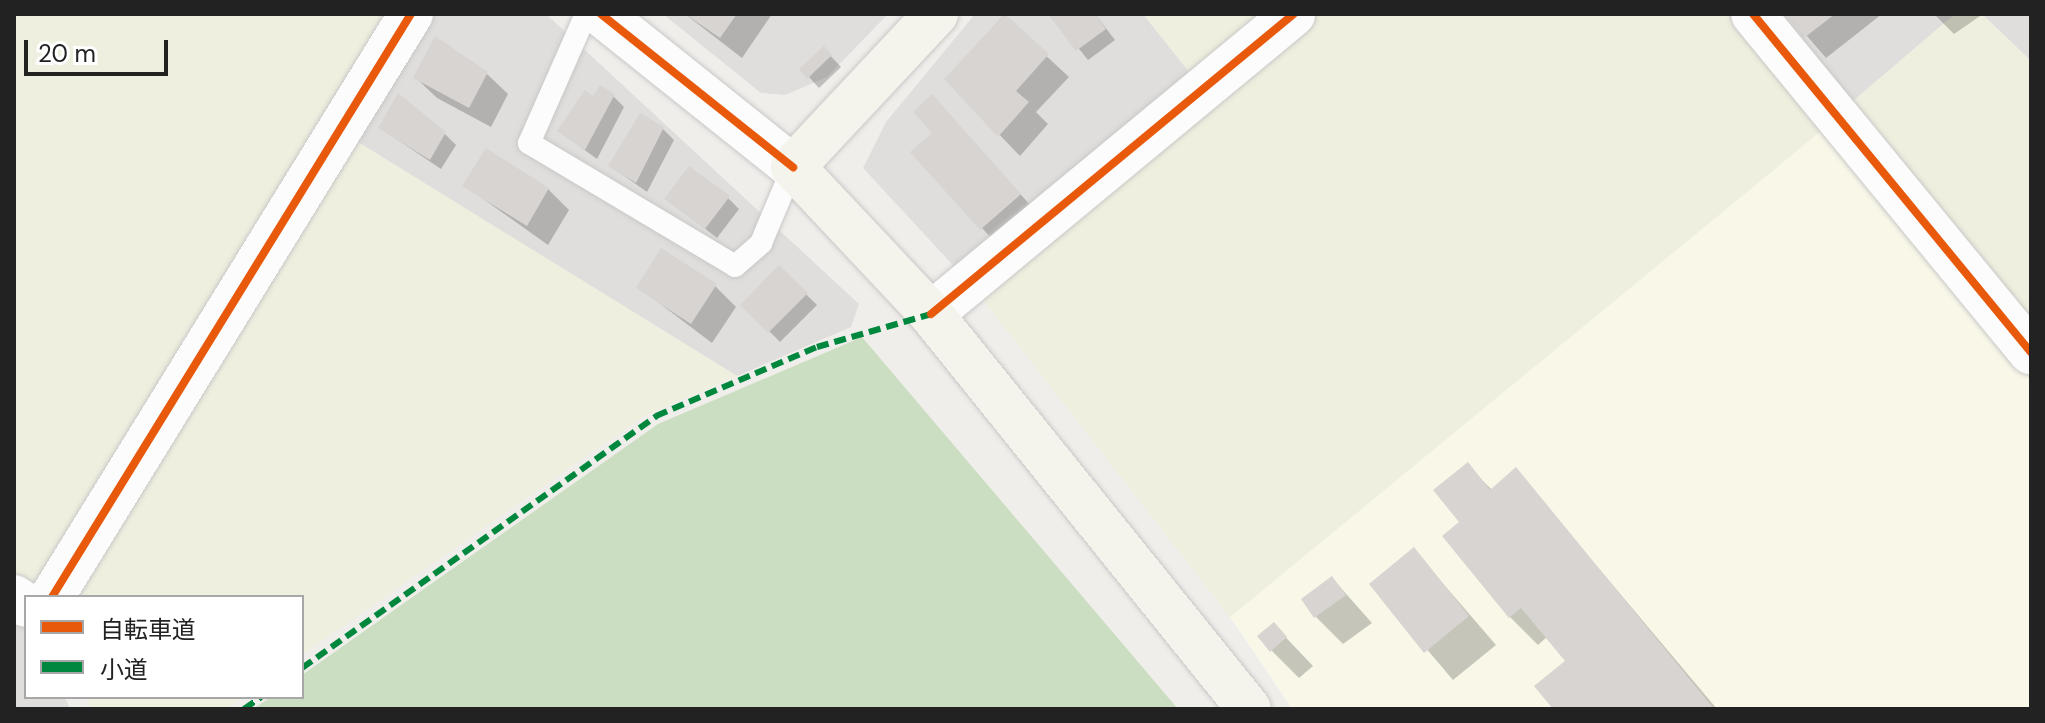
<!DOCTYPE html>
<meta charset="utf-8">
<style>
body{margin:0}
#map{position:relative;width:2045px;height:723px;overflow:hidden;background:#f0eeeb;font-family:"DM Sans","Noto Sans JP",sans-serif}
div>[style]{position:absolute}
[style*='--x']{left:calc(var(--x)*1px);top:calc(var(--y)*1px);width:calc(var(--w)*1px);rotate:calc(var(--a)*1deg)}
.residential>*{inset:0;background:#dfdedc}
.education>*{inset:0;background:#f8f7e8}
.farmland>*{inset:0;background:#efefdf}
.forest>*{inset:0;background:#cbdec1}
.shadow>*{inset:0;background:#0003}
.building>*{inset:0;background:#d7d4d2}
.roads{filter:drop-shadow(0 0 2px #c9c8c7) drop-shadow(0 0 2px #c9c8c7)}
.service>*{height:22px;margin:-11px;padding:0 11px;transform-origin:11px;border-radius:11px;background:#fdfcfc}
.minor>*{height:44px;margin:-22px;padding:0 22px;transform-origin:22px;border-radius:22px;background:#fdfcfc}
.tertiary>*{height:44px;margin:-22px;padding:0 22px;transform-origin:22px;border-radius:22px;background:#fdfcfc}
.secondary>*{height:44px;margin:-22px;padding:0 22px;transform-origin:22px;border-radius:22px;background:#f4f4ed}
.quiet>*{height:6px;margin-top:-3px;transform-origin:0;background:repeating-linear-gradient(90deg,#00873e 0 12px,transparent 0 18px)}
.cycleway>*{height:8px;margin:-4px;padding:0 4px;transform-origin:4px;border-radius:4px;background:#e8590c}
span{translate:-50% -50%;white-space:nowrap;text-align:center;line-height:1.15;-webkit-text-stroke:8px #fff;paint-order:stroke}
.frame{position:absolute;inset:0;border:16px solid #222;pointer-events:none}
.legend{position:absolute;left:24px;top:595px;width:280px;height:104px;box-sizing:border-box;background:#fff;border:2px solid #a7a7a7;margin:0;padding:10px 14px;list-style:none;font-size:24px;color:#222}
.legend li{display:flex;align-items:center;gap:16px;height:40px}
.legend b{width:40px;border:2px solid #a7a7a7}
.scale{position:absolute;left:24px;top:40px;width:144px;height:36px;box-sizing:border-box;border:4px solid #222;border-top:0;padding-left:10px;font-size:24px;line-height:28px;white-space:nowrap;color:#222;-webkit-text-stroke:6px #fff;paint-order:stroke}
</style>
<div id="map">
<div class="residential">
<i style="clip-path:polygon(429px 14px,546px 14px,859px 304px,851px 327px,737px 376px,353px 139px)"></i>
<i style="clip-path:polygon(663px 14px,888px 14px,827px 77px,785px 95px,761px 93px)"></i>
<i style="clip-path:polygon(975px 14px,1143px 14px,1197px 82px,963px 276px,863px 168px,886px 122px)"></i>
<i style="clip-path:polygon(1770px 14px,1955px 14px,1846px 107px)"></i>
<i style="clip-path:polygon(1982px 14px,2031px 14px,2031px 61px)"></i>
<i style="clip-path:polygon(14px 613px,26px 620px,26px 697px,65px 697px,70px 709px,14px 709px)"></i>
</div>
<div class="education">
<i style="clip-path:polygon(1827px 126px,2031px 375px,2031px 709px,1292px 709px,1230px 617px)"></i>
</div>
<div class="farmland">
<i style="clip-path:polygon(14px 14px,398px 14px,42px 591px,14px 590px)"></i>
<i style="clip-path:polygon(1143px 14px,1279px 14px,1197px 82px)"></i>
<i style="clip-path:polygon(1312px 14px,1735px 14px,1827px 126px,1230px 617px,976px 291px)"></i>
<i style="clip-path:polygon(1955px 14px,1982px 14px,2031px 61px,2031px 327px,1846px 107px)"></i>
<i style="clip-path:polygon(353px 139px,737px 376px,644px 416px,302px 655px,302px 597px,66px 597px)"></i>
<i style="clip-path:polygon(86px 697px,242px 697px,225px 709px,91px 709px)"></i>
</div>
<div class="forest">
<i style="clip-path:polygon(862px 337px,1178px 709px,253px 709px,271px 697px,302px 697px,302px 675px,658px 424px)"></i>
</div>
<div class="shadow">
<i style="clip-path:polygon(685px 14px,772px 14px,742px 58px)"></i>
<i style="clip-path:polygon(1051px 14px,1095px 14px,1115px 40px,1088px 60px)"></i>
<i style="clip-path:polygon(1788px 14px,1882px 14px,1826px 58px)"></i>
<i style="clip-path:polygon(1934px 14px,1983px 14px,1954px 34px)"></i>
<i style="clip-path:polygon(1003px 16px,1069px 77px,1036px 112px,1048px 124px,1020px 156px,946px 79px)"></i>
<i style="clip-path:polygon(824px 49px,841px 67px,819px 88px,809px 77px)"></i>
<i style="clip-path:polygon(487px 74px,508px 94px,491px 127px,437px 98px,416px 78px)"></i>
<i style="clip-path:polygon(613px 96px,624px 107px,597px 159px,559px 131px,594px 99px)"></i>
<i style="clip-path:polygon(952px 118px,1040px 216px,1002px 250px,913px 152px)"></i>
<i style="clip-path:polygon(380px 128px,445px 134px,456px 145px,441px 169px)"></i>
<i style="clip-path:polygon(663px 129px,674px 140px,647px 192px,610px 166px)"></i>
<i style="clip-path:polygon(465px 186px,548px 189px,569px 210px,548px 245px)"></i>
<i style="clip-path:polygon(728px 198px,739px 209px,717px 238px,667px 199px)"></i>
<i style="clip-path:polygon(779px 268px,817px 305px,780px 342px,743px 305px)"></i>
<i style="clip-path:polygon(715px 286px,736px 307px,712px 343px,638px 287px)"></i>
<i style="clip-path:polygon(1467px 465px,1492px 490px,1516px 470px,1717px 709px,1553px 709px,1567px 661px,1547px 637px,1538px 645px,1510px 617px,1461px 523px)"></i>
<i style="clip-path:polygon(1414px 550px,1496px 645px,1453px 680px,1372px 585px)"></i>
<i style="clip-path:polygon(1332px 578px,1372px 623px,1343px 644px,1315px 616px)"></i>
<i style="clip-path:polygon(1274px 625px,1313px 666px,1299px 678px,1272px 651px)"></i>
</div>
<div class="building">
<i style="clip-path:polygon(685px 14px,737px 14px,720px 38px)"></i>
<i style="clip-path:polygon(1005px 14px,1049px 54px,1016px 91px,1029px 102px,998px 137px,944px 79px)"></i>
<i style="clip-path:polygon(1048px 14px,1095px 14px,1106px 29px,1076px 51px)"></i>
<i style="clip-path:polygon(1785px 14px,1835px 14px,1804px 38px)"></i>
<i style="clip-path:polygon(435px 36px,488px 72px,469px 108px,413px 78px)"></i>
<i style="clip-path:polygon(824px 46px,832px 55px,807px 79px,799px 69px)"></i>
<i style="clip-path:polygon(600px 85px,615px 94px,585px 150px,557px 131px,585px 90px,593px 96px)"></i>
<i style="clip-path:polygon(398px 93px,446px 132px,430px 160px,378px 128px)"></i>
<i style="clip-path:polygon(932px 94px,1021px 194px,980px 230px,910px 152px,932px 133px,913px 112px)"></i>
<i style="clip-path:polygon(640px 113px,664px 127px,636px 183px,608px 166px)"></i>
<i style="clip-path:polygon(486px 148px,549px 188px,527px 226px,462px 186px)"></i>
<i style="clip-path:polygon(689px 166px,730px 196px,705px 229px,664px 199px)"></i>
<i style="clip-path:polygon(661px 248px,717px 284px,691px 324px,636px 288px)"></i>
<i style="clip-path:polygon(779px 265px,808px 293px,768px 333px,740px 305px)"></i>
<i style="clip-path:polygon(1468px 462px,1490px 490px,1516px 467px,1714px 709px,1553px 709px,1534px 686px,1565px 661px,1521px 608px,1509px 618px,1442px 536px,1459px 522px,1433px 490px)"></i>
<i style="clip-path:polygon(1414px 547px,1469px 616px,1424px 653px,1369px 584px)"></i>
<i style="clip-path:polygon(1332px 576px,1346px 595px,1314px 618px,1301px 599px)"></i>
<i style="clip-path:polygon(1274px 622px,1287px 637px,1270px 652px,1257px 636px)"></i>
</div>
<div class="roads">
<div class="service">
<i style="--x:586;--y:14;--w:141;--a:113.8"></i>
<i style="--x:529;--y:143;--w:240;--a:30.8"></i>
<i style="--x:735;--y:266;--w:35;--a:-41"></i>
<i style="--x:761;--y:243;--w:82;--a:-67.2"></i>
</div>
<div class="minor">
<i style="--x:1753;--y:14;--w:438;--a:50.6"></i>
<i style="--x:931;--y:314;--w:470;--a:-39.6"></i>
<i style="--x:14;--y:597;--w:14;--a:34"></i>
<i style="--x:52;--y:597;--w:685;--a:-58.38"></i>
</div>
<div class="tertiary">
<i style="--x:601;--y:14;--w:246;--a:38.6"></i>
</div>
<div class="secondary">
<i style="--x:936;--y:14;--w:209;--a:133.1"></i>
<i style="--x:793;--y:167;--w:202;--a:46.8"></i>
<i style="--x:931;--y:314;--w:507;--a:51.16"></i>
</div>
</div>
<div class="quiet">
<i style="--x:302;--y:668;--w:435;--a:-35.4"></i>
<i style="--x:656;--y:416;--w:175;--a:-23.2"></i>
<i style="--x:817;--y:347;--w:119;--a:-16.1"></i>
<i style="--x:244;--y:709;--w:21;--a:-35"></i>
</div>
<div class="cycleway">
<i style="--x:601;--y:14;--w:246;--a:38.6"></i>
<i style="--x:1753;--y:14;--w:438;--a:50.6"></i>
<i style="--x:931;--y:314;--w:470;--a:-39.6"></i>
<i style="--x:52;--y:597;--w:685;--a:-58.38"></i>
</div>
<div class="frame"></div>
<ul class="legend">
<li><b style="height:10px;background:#e8590c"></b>自転車道</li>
<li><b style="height:10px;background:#00873e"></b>小道</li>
</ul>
<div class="scale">20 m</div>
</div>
